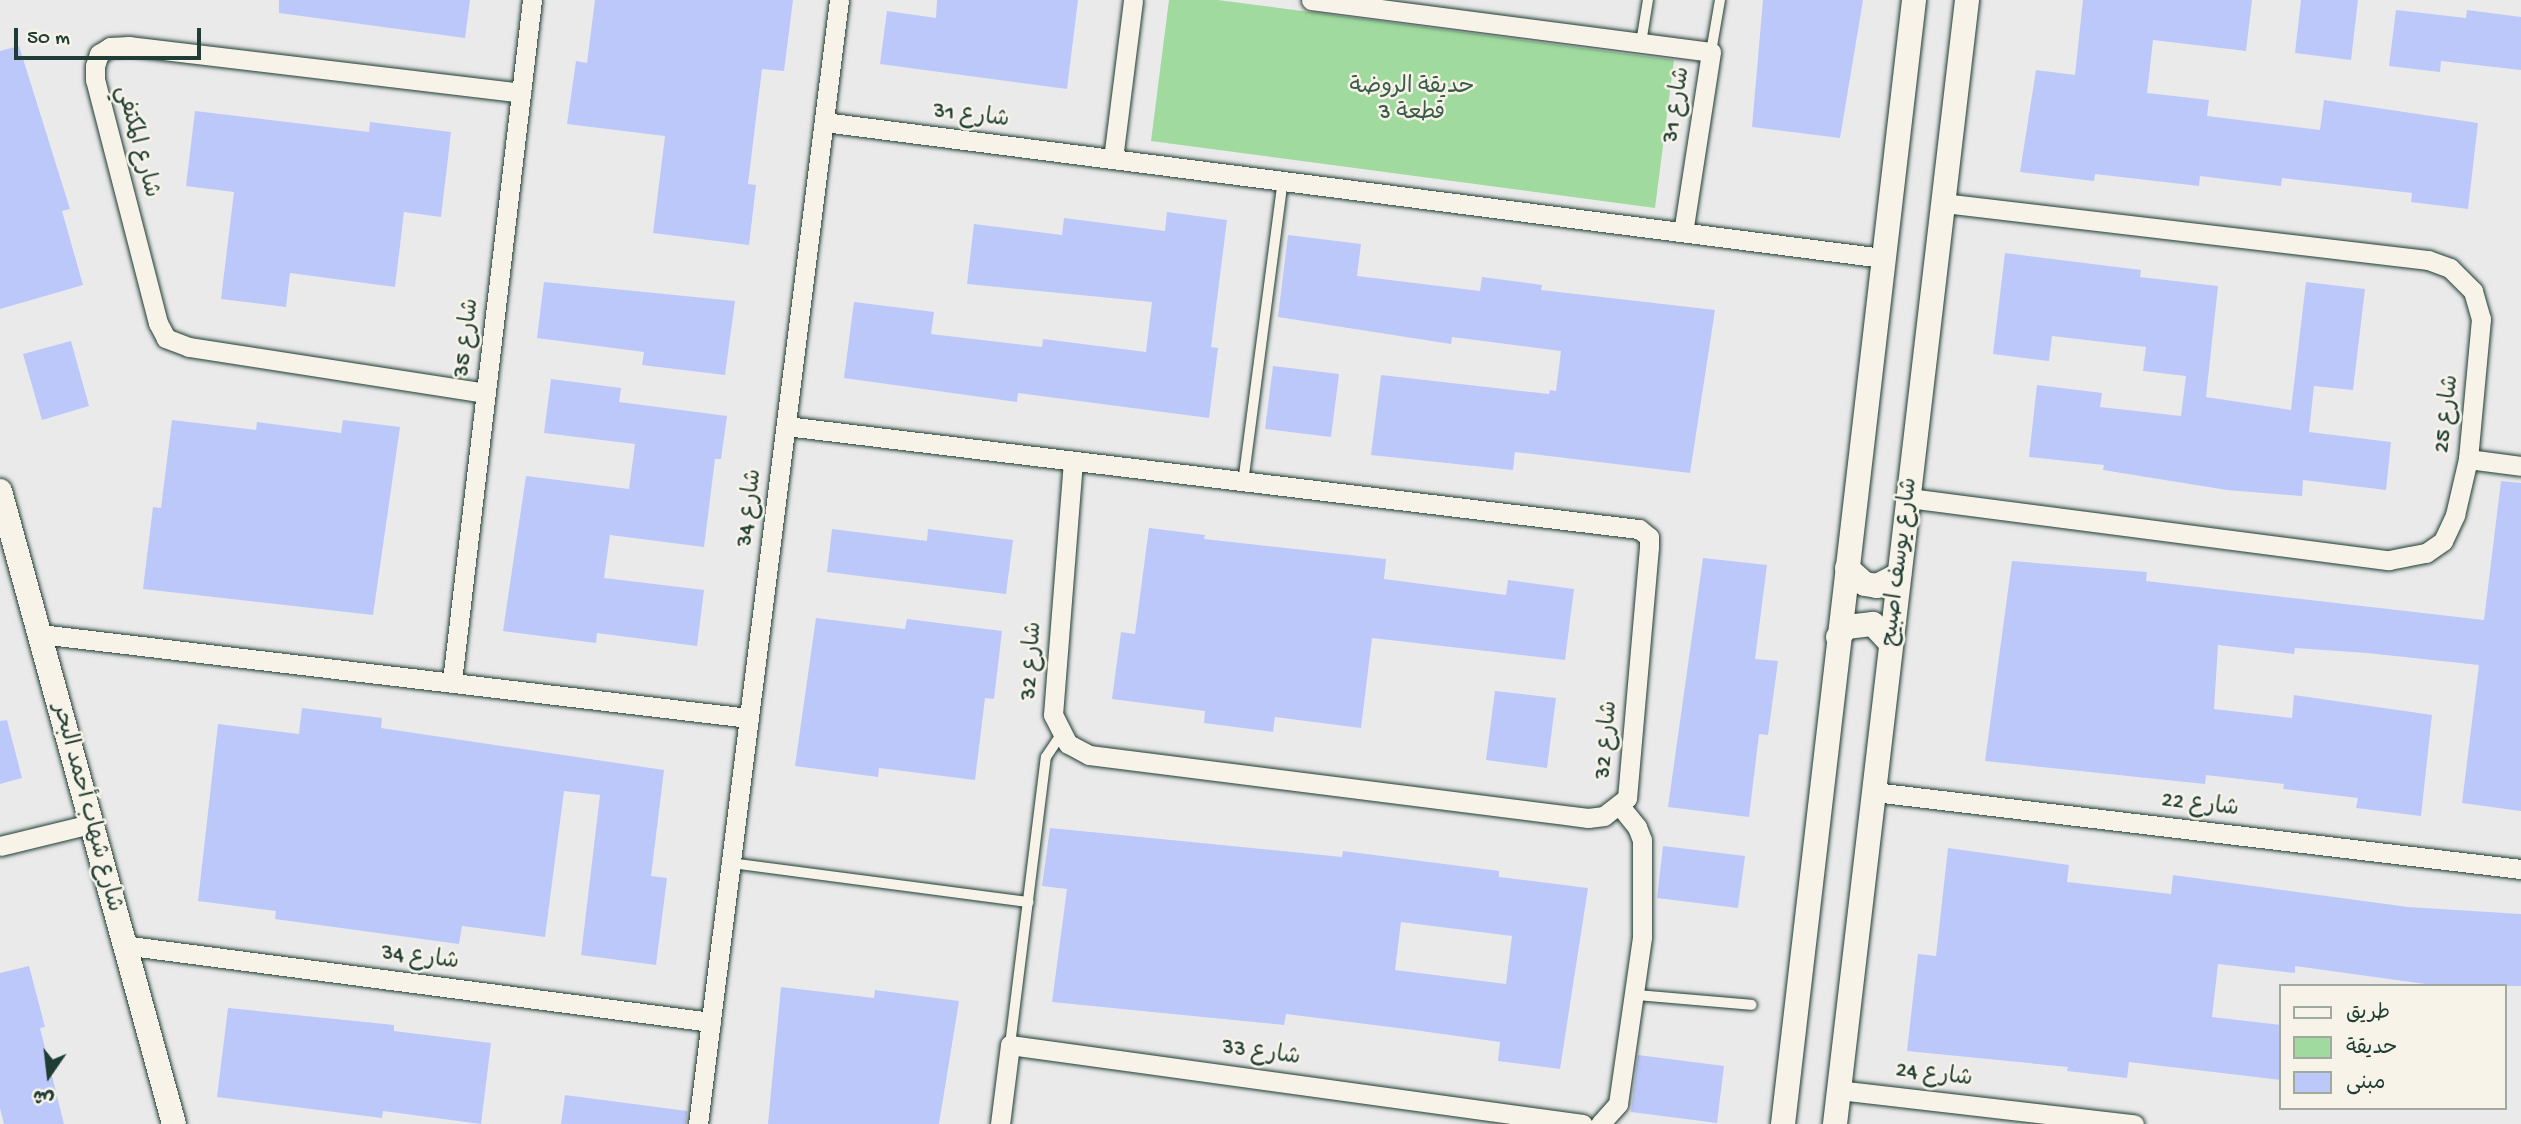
<!DOCTYPE html>
<meta charset="utf-8">
<style>
body{margin:0}
#map{position:relative;width:2521px;height:1124px;overflow:hidden;background:#ebeaeb;font-family:"Gochi Hand","Playpen Sans Arabic",sans-serif}
div>[style]{position:absolute}
[style*='--x']{left:calc(var(--x)*1px);top:calc(var(--y)*1px);width:calc(var(--w)*1px);rotate:calc(var(--a)*1deg)}
.green>*{inset:0;background:#a1da9f}
.building>*{inset:0;background:#bcc8f9}
.roads{filter:drop-shadow(0 0 2px #1f3d34) drop-shadow(0 0 2px #1f3d34)}
.service>*{height:10px;margin:-5px;padding:0 5px;transform-origin:5px;border-radius:5px;background:#f7f3e8}
.minor>*{height:19px;margin:-9.5px;padding:0 9.5px;transform-origin:9.5px;border-radius:9.5px;background:#f7f3e8}
.tertiary>*{height:24px;margin:-12px;padding:0 12px;transform-origin:12px;border-radius:12px;background:#f7f3e8}
span{translate:-50% -50%;white-space:nowrap;text-align:center;line-height:1.15;-webkit-text-stroke:5px #f7f3e8;paint-order:stroke}
.park-label{font-size:23px;color:#395c49}
.street-label{font-size:23px;color:#1f3d34}
.legend{position:absolute;left:2279px;top:984px;width:228px;height:126px;box-sizing:border-box;background:#f7f3e8;border:2px solid #a1aaa0;margin:0;padding:9px 12px;list-style:none;font-size:21px;color:#1f3d34}
.legend li{display:flex;align-items:center;gap:14px;height:35px}
.legend b{width:35px;border:2px solid #a1aaa0}
.north{position:absolute;left:14px;top:1040px;width:70px;height:70px;-webkit-text-stroke:5px #f7f3e8;paint-order:stroke;rotate:194deg;font-size:19px;font-weight:700;line-height:28px;text-align:center;color:#1f3d34}
.north::after{content:'';display:block;margin:auto;width:24px;height:32px;background:#1f3d34;clip-path:polygon(50% 0,100% 100%,50% 72%,0 100%)}
.scale{position:absolute;left:14px;top:28px;width:187px;height:32px;box-sizing:border-box;border:4px solid #1f3d34;border-top:0;padding-left:9px;font-size:21px;line-height:24px;white-space:nowrap;color:#1f3d34;-webkit-text-stroke:5px #f7f3e8;paint-order:stroke}
</style>
<div id="map">
<div class="green">
<i style="clip-path:polygon(1169px 0,1218px 0,1674px 60px,1655px 208px,1151px 141px)"></i>
</div>
<div class="building">
<i style="clip-path:polygon(279px 0,470px 0,465px 38px,279px 13px)"></i>
<i style="clip-path:polygon(595px 0,793px 0,784px 71px,762px 69px,748px 184px,756px 185px,749px 245px,653px 233px,665px 136px,567px 124px,576px 61px,587px 63px)"></i>
<i style="clip-path:polygon(937px 0,1078px 0,1067px 89px,880px 64px,887px 11px,936px 18px)"></i>
<i style="clip-path:polygon(1763px 0,1863px 0,1840px 138px,1752px 127px)"></i>
<i style="clip-path:polygon(2083px 0,2252px 0,2246px 51px,2153px 40px,2147px 93px,2209px 100px,2207px 116px,2320px 130px,2324px 100px,2478px 123px,2468px 209px,2411px 202px,2412px 193px,2282px 178px,2281px 186px,2200px 176px,2199px 186px,2095px 174px,2094px 181px,2020px 172px,2036px 70px,2075px 75px)"></i>
<i style="clip-path:polygon(2301px 0,2358px 0,2351px 60px,2295px 53px)"></i>
<i style="clip-path:polygon(2396px 10px,2466px 18px,2467px 10px,2521px 17px,2521px 70px,2441px 61px,2440px 72px,2389px 66px)"></i>
<i style="clip-path:polygon(19px 46px,70px 209px,62px 211px,83px 285px,0 309px,0 51px)"></i>
<i style="clip-path:polygon(195px 111px,369px 132px,370px 122px,451px 132px,441px 217px,404px 212px,395px 287px,290px 273px,286px 307px,221px 299px,234px 192px,186px 186px)"></i>
<i style="clip-path:polygon(1167px 212px,1227px 220px,1211px 347px,1218px 348px,1209px 418px,1018px 393px,1017px 402px,844px 378px,854px 302px,934px 312px,931px 334px,1042px 347px,1043px 339px,1146px 352px,1152px 302px,967px 284px,974px 224px,1062px 235px,1064px 218px,1165px 231px)"></i>
<i style="clip-path:polygon(1288px 235px,1361px 244px,1357px 276px,1480px 291px,1482px 277px,1542px 285px,1541px 290px,1715px 310px,1690px 473px,1515px 452px,1513px 470px,1371px 455px,1381px 375px,1549px 394px,1550px 390px,1556px 391px,1561px 351px,1452px 337px,1451px 344px,1278px 317px)"></i>
<i style="clip-path:polygon(2005px 253px,2141px 270px,2140px 277px,2218px 286px,2206px 397px,2291px 410px,2306px 282px,2365px 289px,2353px 390px,2314px 386px,2309px 432px,2391px 442px,2386px 490px,2303px 480px,2302px 496px,2227px 490px,2103px 470px,2104px 465px,2029px 457px,2037px 385px,2102px 393px,2100px 407px,2181px 416px,2186px 376px,2143px 371px,2146px 347px,2052px 336px,2049px 361px,1993px 354px)"></i>
<i style="clip-path:polygon(544px 282px,735px 301px,725px 375px,642px 365px,644px 352px,537px 338px)"></i>
<i style="clip-path:polygon(71px 341px,89px 406px,42px 420px,23px 354px)"></i>
<i style="clip-path:polygon(1273px 366px,1339px 374px,1331px 437px,1265px 429px)"></i>
<i style="clip-path:polygon(551px 379px,621px 388px,619px 402px,727px 416px,721px 459px,715px 459px,704px 547px,610px 535px,604px 578px,704px 590px,697px 646px,597px 633px,596px 643px,503px 631px,526px 476px,629px 489px,635px 444px,544px 433px)"></i>
<i style="clip-path:polygon(172px 420px,256px 430px,257px 422px,341px 433px,343px 420px,400px 427px,373px 615px,143px 589px,153px 507px,161px 508px)"></i>
<i style="clip-path:polygon(2501px 481px,2521px 483px,2521px 811px,2462px 803px,2479px 665px,2367px 653px,2295px 648px,2294px 654px,2218px 645px,2214px 709px,2292px 718px,2294px 695px,2432px 715px,2421px 816px,2356px 808px,2358px 798px,2283px 789px,2284px 784px,2206px 775px,2205px 784px,1985px 761px,2012px 561px,2147px 572px,2146px 581px,2484px 620px)"></i>
<i style="clip-path:polygon(1149px 528px,1205px 535px,1204px 539px,1386px 559px,1384px 579px,1506px 595px,1508px 580px,1574px 589px,1565px 660px,1372px 638px,1361px 728px,1275px 717px,1273px 732px,1204px 723px,1205px 711px,1112px 699px,1121px 632px,1135px 634px)"></i>
<i style="clip-path:polygon(832px 529px,927px 541px,928px 529px,1013px 540px,1006px 594px,827px 572px)"></i>
<i style="clip-path:polygon(1703px 558px,1767px 565px,1755px 659px,1778px 661px,1768px 735px,1759px 734px,1749px 817px,1668px 807px)"></i>
<i style="clip-path:polygon(816px 618px,905px 629px,907px 619px,1002px 631px,994px 699px,985px 698px,975px 780px,879px 768px,878px 777px,795px 766px)"></i>
<i style="clip-path:polygon(1495px 691px,1556px 698px,1547px 768px,1486px 760px)"></i>
<i style="clip-path:polygon(302px 708px,382px 718px,381px 728px,664px 770px,651px 876px,667px 878px,656px 965px,581px 955px,600px 795px,564px 791px,545px 937px,462px 926px,459px 944px,275px 919px,276px 911px,198px 901px,218px 724px,299px 734px)"></i>
<i style="clip-path:polygon(7px 720px,22px 778px,0 784px,0 721px)"></i>
<i style="clip-path:polygon(evenodd,1050px 828px,1342px 857px,1343px 851px,1499px 871px,1499px 877px,1588px 888px,1560px 1069px,1498px 1061px,1500px 1042px,1414px 1030px,1286px 1014px,1284px 1025px,1052px 1002px,1067px 889px,1042px 886px,1050px 828px,1401px 922px,1512px 936px,1506px 984px,1395px 970px,1401px 922px)"></i>
<i style="clip-path:polygon(1663px 846px,1745px 856px,1738px 908px,1657px 898px)"></i>
<i style="clip-path:polygon(1948px 848px,2069px 865px,2067px 882px,2171px 894px,2173px 875px,2408px 907px,2521px 914px,2521px 986px,2440px 986px,2295px 966px,2295px 973px,2218px 964px,2212px 1017px,2281px 1025px,2281px 1080px,2129px 1062px,2127px 1078px,2067px 1071px,2068px 1067px,1907px 1051px,1918px 954px,1936px 956px)"></i>
<i style="clip-path:polygon(29px 966px,45px 1027px,40px 1028px,64px 1124px,4px 1124px,0 1108px,0 973px)"></i>
<i style="clip-path:polygon(781px 987px,874px 998px,875px 990px,959px 1001px,939px 1124px,768px 1124px)"></i>
<i style="clip-path:polygon(228px 1008px,394px 1025px,394px 1031px,491px 1043px,481px 1124px,383px 1111px,382px 1118px,217px 1097px)"></i>
<i style="clip-path:polygon(1638px 1055px,1724px 1066px,1717px 1123px,1631px 1112px)"></i>
<i style="clip-path:polygon(565px 1095px,687px 1111px,686px 1124px,561px 1124px)"></i>
</div>
<div class="roads">
<div class="service">
<i style="--x:1641;--y:43;--w:44;--a:-80.8"></i>
<i style="--x:1711;--y:52;--w:53;--a:-80.2"></i>
<i style="--x:1243;--y:483;--w:305;--a:-82.5"></i>
<i style="--x:731;--y:863;--w:300;--a:7.5"></i>
<i style="--x:1636;--y:995;--w:116;--a:4.9"></i>
<i style="--x:1010;--y:1045;--w:290;--a:-82.9"></i>
<i style="--x:1046;--y:757;--w:25;--a:-56"></i>
</div>
<div class="minor">
<i style="--x:1311;--y:0;--w:403;--a:7.4"></i>
<i style="--x:1711;--y:52;--w:182;--a:98.8"></i>
<i style="--x:824;--y:122;--w:1068;--a:7.32"></i>
<i style="--x:1113;--y:159;--w:160;--a:-82.8"></i>
<i style="--x:486;--y:393;--w:301;--a:-171.2"></i>
<i style="--x:189;--y:347;--w:25;--a:-159"></i>
<i style="--x:166;--y:338;--w:17;--a:-118"></i>
<i style="--x:158;--y:323;--w:251;--a:-104.5"></i>
<i style="--x:95;--y:80;--w:14;--a:-90"></i>
<i style="--x:95;--y:66;--w:13;--a:-72"></i>
<i style="--x:99;--y:54;--w:13;--a:-32"></i>
<i style="--x:110;--y:47;--w:19;--a:-3"></i>
<i style="--x:129;--y:46;--w:395;--a:6.8"></i>
<i style="--x:786;--y:426;--w:859;--a:6.89"></i>
<i style="--x:1639;--y:529;--w:13;--a:39"></i>
<i style="--x:1649;--y:537;--w:10;--a:90"></i>
<i style="--x:1649;--y:547;--w:252;--a:95"></i>
<i style="--x:1627;--y:798;--w:29;--a:142"></i>
<i style="--x:1604;--y:816;--w:16;--a:173"></i>
<i style="--x:1588;--y:818;--w:503;--a:-172.8"></i>
<i style="--x:1089;--y:755;--w:24;--a:-152"></i>
<i style="--x:1068;--y:744;--w:33;--a:-117"></i>
<i style="--x:1053;--y:715;--w:254;--a:-85.5"></i>
<i style="--x:2468;--y:459;--w:53;--a:7.5"></i>
<i style="--x:1909;--y:498;--w:484;--a:7.4"></i>
<i style="--x:2389;--y:560;--w:38;--a:-11"></i>
<i style="--x:2426;--y:553;--w:21;--a:-35"></i>
<i style="--x:2443;--y:541;--w:29;--a:-65"></i>
<i style="--x:2455;--y:515;--w:57;--a:-76.9"></i>
<i style="--x:2468;--y:459;--w:141;--a:-84.7"></i>
<i style="--x:2481;--y:319;--w:29;--a:-106"></i>
<i style="--x:2473;--y:291;--w:33;--a:-135"></i>
<i style="--x:2450;--y:268;--w:23;--a:-160"></i>
<i style="--x:2428;--y:260;--w:486;--a:-173.3"></i>
<i style="--x:40;--y:634;--w:714;--a:6.76"></i>
<i style="--x:452;--y:681;--w:686;--a:-83.3"></i>
<i style="--x:1874;--y:792;--w:652;--a:6.79"></i>
<i style="--x:0;--y:846;--w:93;--a:-13.7"></i>
<i style="--x:123;--y:945;--w:593;--a:7.46"></i>
<i style="--x:1838;--y:1090;--w:298;--a:6.6"></i>
<i style="--x:698;--y:1124;--w:1133;--a:-82.85"></i>
<i style="--x:1000;--y:1124;--w:80;--a:-82.8"></i>
<i style="--x:1010;--y:1045;--w:578;--a:7.85"></i>
<i style="--x:1600;--y:1124;--w:27;--a:-48"></i>
<i style="--x:1618;--y:1104;--w:169;--a:-81.8"></i>
<i style="--x:1642;--y:937;--w:97;--a:-90"></i>
<i style="--x:1642;--y:840;--w:14;--a:-111"></i>
<i style="--x:1637;--y:827;--w:27;--a:-129"></i>
</div>
<div class="tertiary">
<i style="--x:0;--y:491;--w:656;--a:74.63"></i>
<i style="--x:1847;--y:568;--w:24;--a:42"></i>
<i style="--x:1865;--y:584;--w:12;--a:9"></i>
<i style="--x:1877;--y:586;--w:25;--a:-27"></i>
<i style="--x:1838;--y:637;--w:13;--a:-48"></i>
<i style="--x:1847;--y:627;--w:26;--a:-7"></i>
<i style="--x:1873;--y:624;--w:26;--a:47"></i>
<i style="--x:1783;--y:1124;--w:1132;--a:-83.35"></i>
<i style="--x:1835;--y:1124;--w:1132;--a:-83.3"></i>
</div>
</div>
<div class="park-label">
<span style="left:1412px;top:101px">حديقة الروضة<br>قطعة 3</span>
</div>
<div class="street-label">
<span style="left:1678px;top:105px;rotate:-81deg">شارع 31</span>
<span style="left:971px;top:117px;rotate:7deg">شارع 31</span>
<span style="left:136px;top:142px;rotate:75deg">شارع المكتفي</span>
<span style="left:468px;top:338px;rotate:-83deg">شارع 35</span>
<span style="left:2448px;top:414px;rotate:-83deg">شارع 25</span>
<span style="left:751px;top:508px;rotate:-83deg">شارع 34</span>
<span style="left:1901px;top:562px;rotate:-83deg">شارع يوسف اصبيح</span>
<span style="left:1033px;top:661px;rotate:-86deg">شارع 32</span>
<span style="left:1608px;top:740px;rotate:-85deg">شارع 32</span>
<span style="left:2200px;top:806px;rotate:7deg">شارع 22</span>
<span style="left:86px;top:808px;rotate:75deg">شارع شهاب أحمد البحر</span>
<span style="left:420px;top:959px;rotate:7deg">شارع 34</span>
<span style="left:1261px;top:1054px;rotate:8deg">شارع 33</span>
<span style="left:1934px;top:1076px;rotate:7deg">شارع 24</span>
</div>
<ul class="legend">
<li><b style="height:9px;background:#f7f3e8"></b>طريق</li>
<li><b style="height:19px;background:#a1da9f"></b>حديقة</li>
<li><b style="height:19px;background:#bcc8f9"></b>مبنى</li>
</ul>
<div class="north">ش</div>
<div class="scale">50 m</div>
</div>
